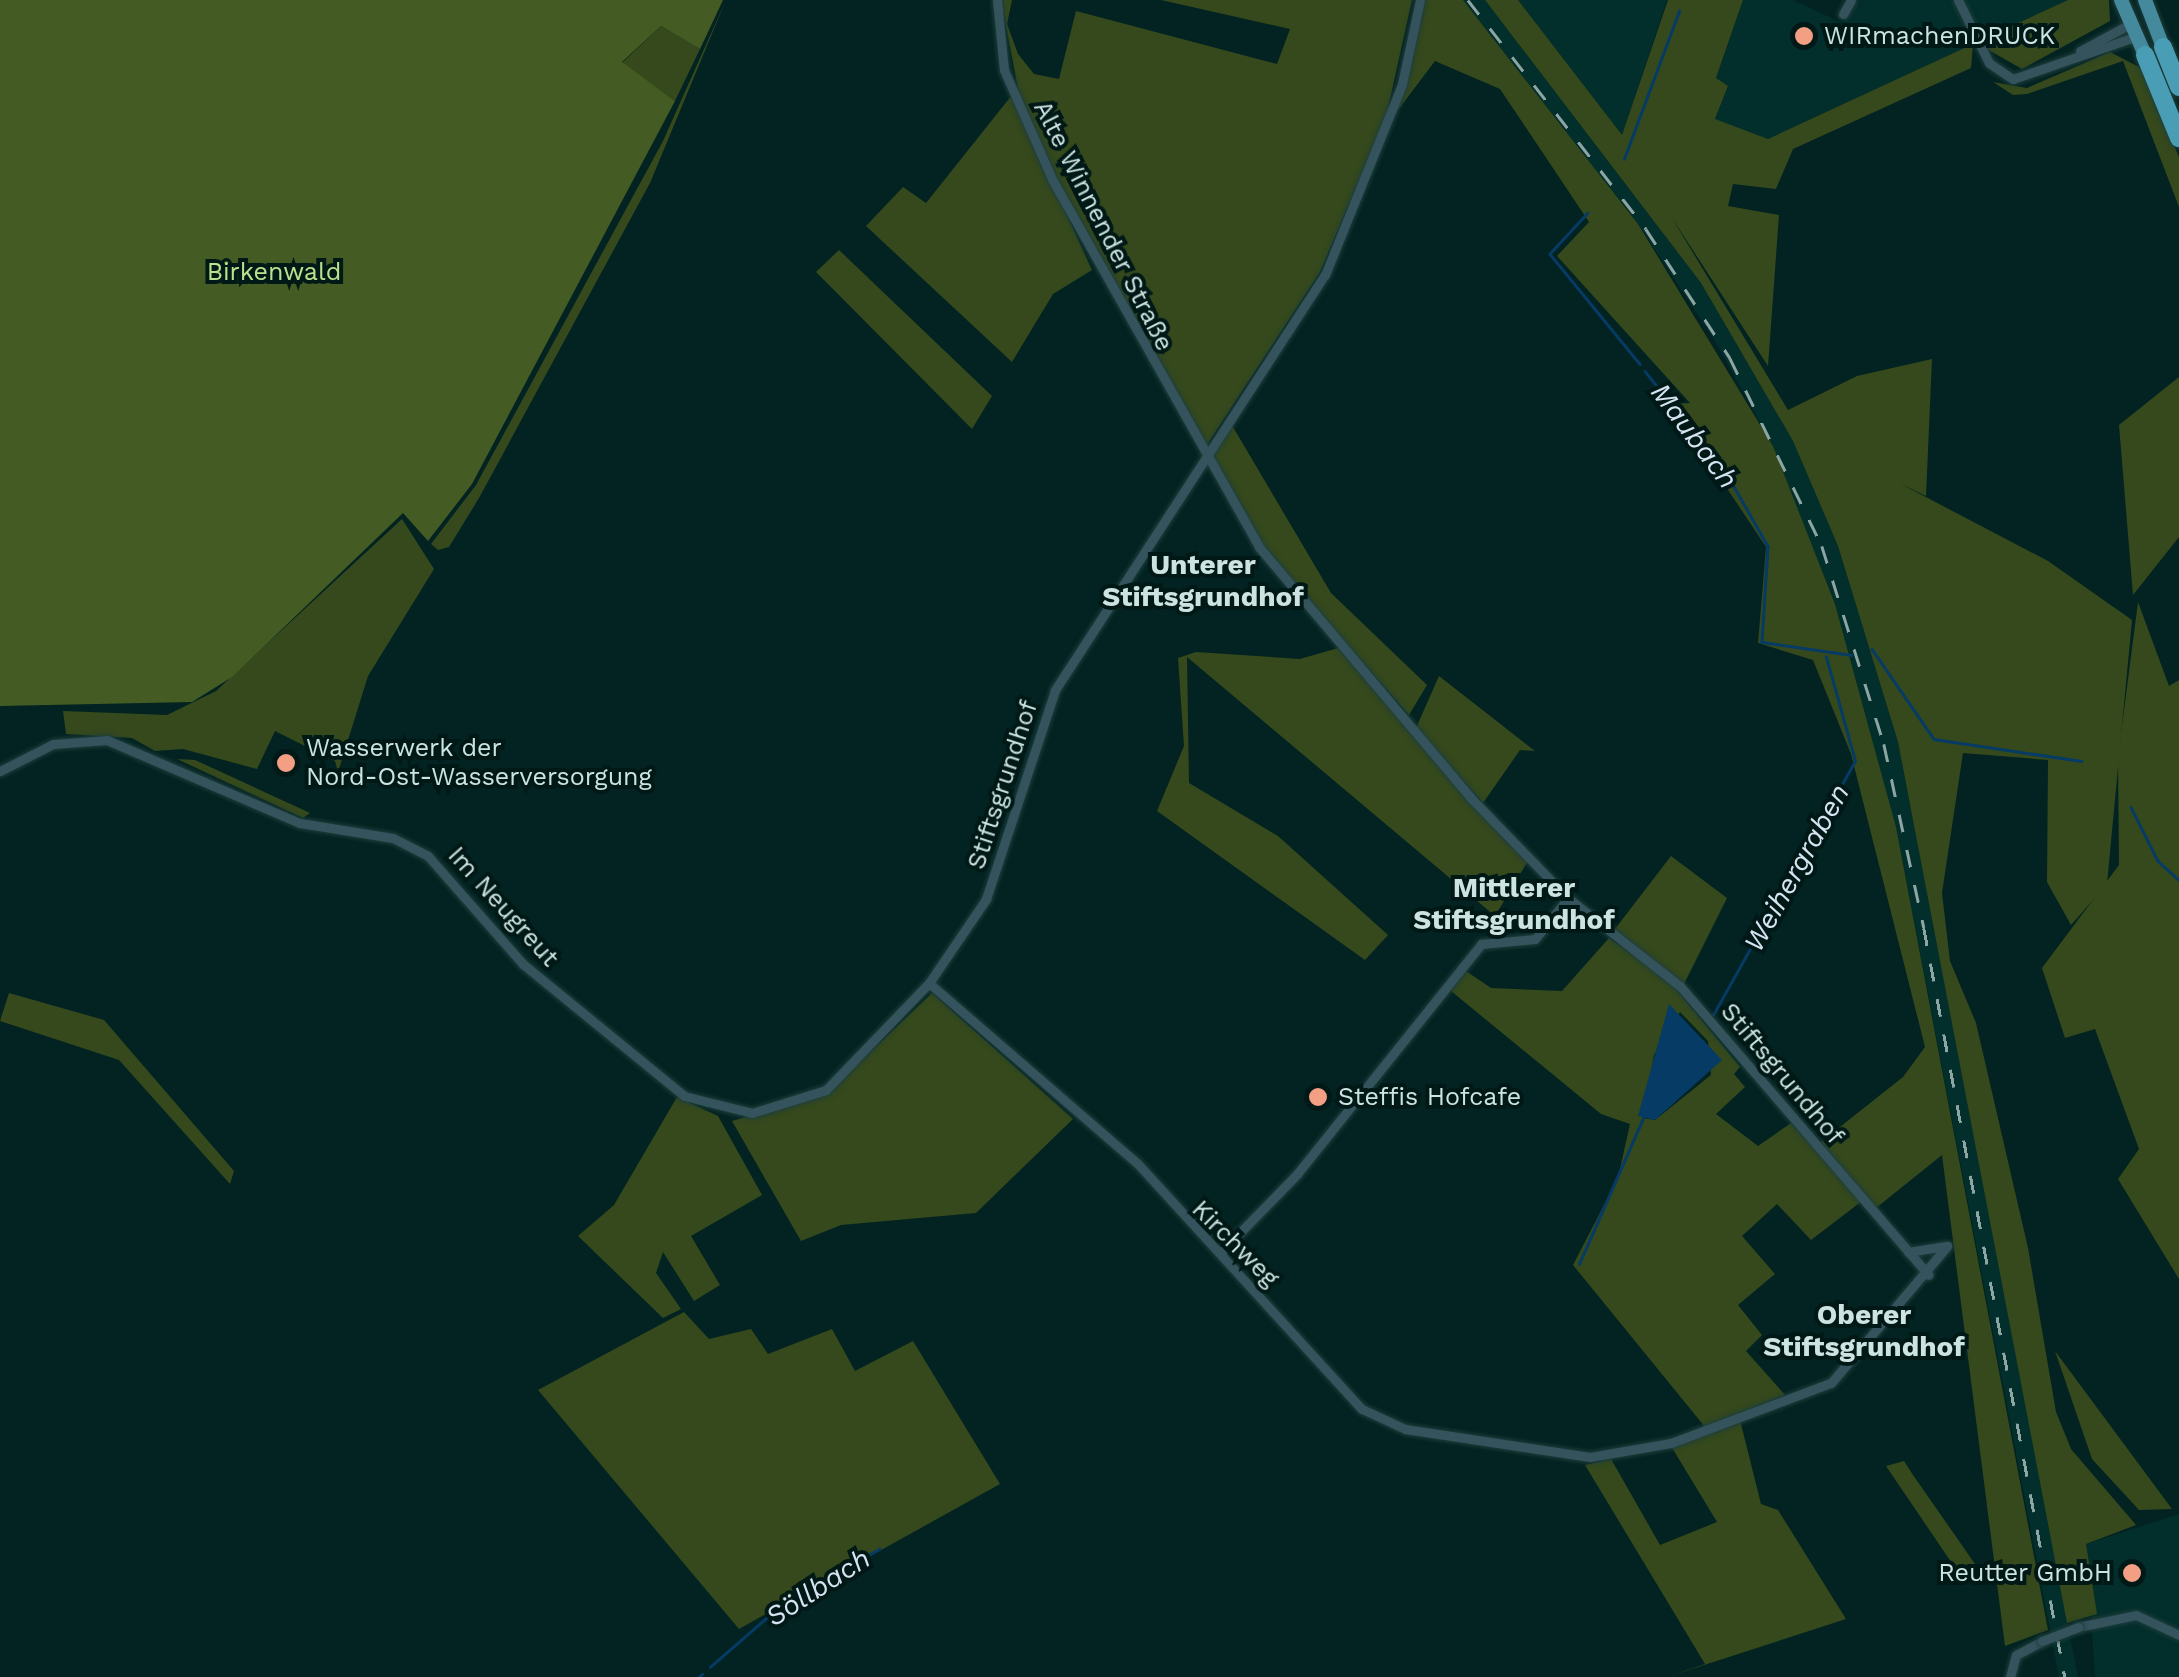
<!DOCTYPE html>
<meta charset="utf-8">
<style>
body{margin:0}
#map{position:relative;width:2179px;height:1677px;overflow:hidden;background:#022321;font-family:"Work Sans",sans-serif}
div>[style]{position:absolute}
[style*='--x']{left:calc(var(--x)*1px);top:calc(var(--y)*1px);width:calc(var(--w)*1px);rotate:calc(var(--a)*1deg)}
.built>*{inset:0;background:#022e2b}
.green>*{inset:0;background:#35491c}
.forest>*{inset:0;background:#445c23}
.water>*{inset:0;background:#053b64}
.stream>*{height:2.5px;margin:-1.25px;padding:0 1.25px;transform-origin:1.25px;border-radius:1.25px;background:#053b64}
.roads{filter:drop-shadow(0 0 2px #1e3e3c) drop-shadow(0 0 2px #1e3e3c)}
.street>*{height:9px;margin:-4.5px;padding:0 4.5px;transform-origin:4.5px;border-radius:4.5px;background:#34535d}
.primary>*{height:14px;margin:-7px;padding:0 7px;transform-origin:7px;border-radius:7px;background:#44899c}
.highway>*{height:18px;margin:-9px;padding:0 9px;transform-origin:9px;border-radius:9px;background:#499eb6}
.rail>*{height:2.5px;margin-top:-1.25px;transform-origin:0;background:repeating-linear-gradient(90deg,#8da6a4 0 18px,transparent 0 36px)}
.bridges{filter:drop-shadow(0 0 2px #1e3e3c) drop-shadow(0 0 2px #1e3e3c)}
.street-bridge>*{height:9px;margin:-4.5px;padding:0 4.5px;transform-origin:4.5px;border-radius:4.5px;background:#34535d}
.dots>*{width:28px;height:28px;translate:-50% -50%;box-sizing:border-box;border:5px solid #001917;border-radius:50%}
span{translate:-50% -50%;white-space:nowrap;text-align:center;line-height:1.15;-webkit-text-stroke:8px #001917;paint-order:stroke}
.poi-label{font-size:25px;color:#cde3e1}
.left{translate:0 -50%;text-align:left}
.right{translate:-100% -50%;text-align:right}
.street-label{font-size:25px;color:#cde3e1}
.park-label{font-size:25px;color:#bae28d}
.water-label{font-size:28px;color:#d6e3f1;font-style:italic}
.neighbourhood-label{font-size:28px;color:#cde3e1;font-weight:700}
</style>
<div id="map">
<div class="built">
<i style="clip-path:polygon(1463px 0,1485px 0,1701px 283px,1793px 441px,1838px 546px,1898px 742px,2078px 1677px,2059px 1677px,1896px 827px,1835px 604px,1773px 446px,1715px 341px,1638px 224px)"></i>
<i style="clip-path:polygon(1518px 0,1667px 0,1622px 136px)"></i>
<i style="clip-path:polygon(1743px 0,1793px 0,1842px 23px,1859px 0,1953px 0,1973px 44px,1768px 139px,1715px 120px,1728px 86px,1716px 79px)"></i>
<i style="clip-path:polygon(1964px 0,2068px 0,1981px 40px)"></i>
<i style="clip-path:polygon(2179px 1514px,2179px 1677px,2095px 1677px,2086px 1544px)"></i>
</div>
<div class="green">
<i style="clip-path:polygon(726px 0,650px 183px,479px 498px,449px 547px,438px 550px,431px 544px,476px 485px,663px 141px)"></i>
<i style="clip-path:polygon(1001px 0,1012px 0,1007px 24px,1018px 54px,1034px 74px,1059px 79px,1076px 11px,1277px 64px,1290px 29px,1161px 0,1412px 0,1386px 117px,1320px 272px,1204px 449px,1075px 218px,1020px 99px)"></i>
<i style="clip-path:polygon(1423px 0,1463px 0,1638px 224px,1773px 446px,1835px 604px,1896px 827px,2048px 1630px,2005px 1646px,1942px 1155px,1876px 1208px,1821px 1142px,1903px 1077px,1925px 1047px,1851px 754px,1813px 660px,1758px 643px,1766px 547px,1671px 404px,1690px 403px,1557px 256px,1589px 222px,1500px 89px,1435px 61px,1395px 114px)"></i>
<i style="clip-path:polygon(1485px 0,1518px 0,1622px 135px,1668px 0,1743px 0,1716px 78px,1728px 86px,1715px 119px,1768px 139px,1973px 44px,1971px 68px,1793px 149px,1776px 189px,1733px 184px,1728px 206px,1779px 215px,1768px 366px,1672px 218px,1788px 410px,1857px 376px,1932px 359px,1926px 496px,1899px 483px,2048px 561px,2132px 620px,2107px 884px,2071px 925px,2047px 882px,2048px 760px,1963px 753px,1942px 893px,1950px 961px,1976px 1023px,2028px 1248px,2056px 1412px,2071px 1449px,2136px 1525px,2086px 1544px,2097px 1614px,2067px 1623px,1898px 742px,1838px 546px,1793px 441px,1701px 283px)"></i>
<i style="clip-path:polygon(2068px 0,2109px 0,2110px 21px,2022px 69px,1985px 48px,1981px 40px)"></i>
<i style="clip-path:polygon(661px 26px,700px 49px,675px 101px,622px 63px)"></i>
<i style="clip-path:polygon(2110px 52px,2141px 68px,2179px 157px,2179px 207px,2123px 61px,2027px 94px,2013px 95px,1993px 82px,2027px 88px)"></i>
<i style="clip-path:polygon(1012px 95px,1092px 270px,1053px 294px,1012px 362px,866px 226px,903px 187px,926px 203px)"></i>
<i style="clip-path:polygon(839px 250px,992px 396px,972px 429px,816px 272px)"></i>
<i style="clip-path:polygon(2179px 377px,2179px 537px,2133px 595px,2119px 425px)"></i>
<i style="clip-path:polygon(1230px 422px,1331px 593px,1427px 685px,1409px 715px,1267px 553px,1212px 454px)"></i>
<i style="clip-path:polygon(402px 519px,434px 569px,368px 676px,338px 772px,335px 761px,275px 731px,257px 769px,183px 749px,155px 751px,132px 738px,66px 734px,63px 711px,167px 715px,216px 691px)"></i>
<i style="clip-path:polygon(2138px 602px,2169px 686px,2179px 680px,2179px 1279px,2118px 1179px,2139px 1149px,2095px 1029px,2065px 1038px,2042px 968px,2119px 865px,2118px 757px)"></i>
<i style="clip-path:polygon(1338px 648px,1528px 861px,1495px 916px,1187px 657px,1189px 783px,1278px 836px,1388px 935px,1365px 960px,1157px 811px,1184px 746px,1178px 658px,1196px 652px,1300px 659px)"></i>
<i style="clip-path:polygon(1439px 676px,1535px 751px,1520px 750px,1483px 803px,1416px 728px)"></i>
<i style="clip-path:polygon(177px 759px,195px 760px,310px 813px,303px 818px)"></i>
<i style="clip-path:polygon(1671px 856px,1727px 898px,1684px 984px,1615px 929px)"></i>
<i style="clip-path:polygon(evenodd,1609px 938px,1671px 983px,1740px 1067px,1734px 1074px,1745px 1087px,1716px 1114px,1758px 1146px,1791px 1123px,1862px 1201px,1811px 1240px,1777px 1204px,1742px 1236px,1775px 1274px,1738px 1305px,1762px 1335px,1746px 1351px,1785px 1395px,1705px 1427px,1573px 1265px,1618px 1178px,1630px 1124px,1601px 1114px,1451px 991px,1466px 971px,1491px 988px,1562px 991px,1609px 938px,1680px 1012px,1708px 1041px,1711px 1075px,1655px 1120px,1643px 1118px,1654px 1055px,1680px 1012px)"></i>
<i style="clip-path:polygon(9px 993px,104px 1020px,234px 1171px,230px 1184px,119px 1060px,0 1021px)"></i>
<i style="clip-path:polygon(932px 993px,1073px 1119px,976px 1213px,841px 1225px,801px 1241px,732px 1121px,829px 1092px)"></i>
<i style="clip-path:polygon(677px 1097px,718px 1116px,762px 1195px,691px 1236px,720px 1285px,694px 1301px,663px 1252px,656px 1273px,681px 1309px,663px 1318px,578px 1236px,614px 1205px)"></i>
<i style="clip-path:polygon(684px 1312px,709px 1339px,751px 1329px,768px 1354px,832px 1329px,855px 1371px,913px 1341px,1000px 1484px,739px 1629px,538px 1390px)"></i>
<i style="clip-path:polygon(2055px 1351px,2172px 1509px,2139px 1510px,2092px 1459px)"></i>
<i style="clip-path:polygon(1740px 1420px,1761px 1504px,1778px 1510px,1846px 1619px,1667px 1677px,1705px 1664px,1585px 1465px,1611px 1459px,1660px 1545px,1717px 1522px,1671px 1446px)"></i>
<i style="clip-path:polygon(1904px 1461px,1913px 1475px,1982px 1574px,1964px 1581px,1886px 1466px)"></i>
</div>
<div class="forest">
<i style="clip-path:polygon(0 0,723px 0,700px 49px,661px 26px,622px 62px,675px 101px,472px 484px,428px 541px,403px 513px,232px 677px,192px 702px,0 706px)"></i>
</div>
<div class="water">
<i style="clip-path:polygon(1669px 1004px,1722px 1060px,1655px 1120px,1638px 1116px)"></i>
</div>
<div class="stream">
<i style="--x:1624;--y:159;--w:158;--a:-69.6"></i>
<i style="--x:1588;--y:213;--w:56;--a:132.8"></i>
<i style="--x:1550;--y:254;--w:142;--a:50.7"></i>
<i style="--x:1645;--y:371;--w:134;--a:51.7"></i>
<i style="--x:1728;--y:476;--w:81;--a:60.3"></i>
<i style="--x:1768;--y:546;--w:96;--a:93.6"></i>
<i style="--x:1762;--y:642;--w:90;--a:8.3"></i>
<i style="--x:1872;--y:649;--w:109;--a:55.4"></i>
<i style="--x:1934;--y:739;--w:149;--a:8.5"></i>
<i style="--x:2131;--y:807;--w:60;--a:63.4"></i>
<i style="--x:2158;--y:861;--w:28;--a:42"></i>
<i style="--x:1713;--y:1015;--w:291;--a:-60.8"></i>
<i style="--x:1855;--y:761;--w:108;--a:-105.6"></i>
<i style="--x:1579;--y:1264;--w:159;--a:-66.3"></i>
<i style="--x:710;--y:1667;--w:91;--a:-41"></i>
<i style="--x:779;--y:1607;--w:116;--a:-30.1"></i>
<i style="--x:699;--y:1677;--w:4;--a:-45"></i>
</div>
<div class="roads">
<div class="street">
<i style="--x:997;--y:0;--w:70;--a:84.3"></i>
<i style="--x:1004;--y:70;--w:121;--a:66.2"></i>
<i style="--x:1053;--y:181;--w:420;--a:60.6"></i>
<i style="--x:1259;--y:547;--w:330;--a:49.8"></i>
<i style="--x:1472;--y:799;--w:138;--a:45.9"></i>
<i style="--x:1568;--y:898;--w:142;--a:38.2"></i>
<i style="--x:1680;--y:986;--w:381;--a:49.3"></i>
<i style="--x:1958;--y:0;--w:70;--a:63.8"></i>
<i style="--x:1989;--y:63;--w:29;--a:34"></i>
<i style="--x:2013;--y:79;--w:131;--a:-19.1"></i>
<i style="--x:1843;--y:14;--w:16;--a:-60"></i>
<i style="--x:2080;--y:51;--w:59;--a:-28.3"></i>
<i style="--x:0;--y:771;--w:59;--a:-27"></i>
<i style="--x:53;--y:744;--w:54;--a:-4.2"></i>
<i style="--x:107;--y:740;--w:210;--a:23.3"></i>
<i style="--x:300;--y:823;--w:94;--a:9.2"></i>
<i style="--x:393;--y:838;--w:39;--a:27"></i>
<i style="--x:428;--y:856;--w:144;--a:48.7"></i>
<i style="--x:523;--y:964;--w:208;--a:39.3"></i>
<i style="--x:684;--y:1096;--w:70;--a:14"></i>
<i style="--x:752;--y:1113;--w:77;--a:-17.3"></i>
<i style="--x:826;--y:1090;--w:149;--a:-46.1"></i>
<i style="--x:929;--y:983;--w:102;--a:-55.8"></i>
<i style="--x:986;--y:899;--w:220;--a:-71.7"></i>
<i style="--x:1055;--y:690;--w:495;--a:-57"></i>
<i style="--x:1325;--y:275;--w:206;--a:-68"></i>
<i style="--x:1402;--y:84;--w:86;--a:-77.9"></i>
<i style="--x:929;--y:983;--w:276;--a:40.9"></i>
<i style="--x:1138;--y:1164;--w:332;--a:47.6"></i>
<i style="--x:1362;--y:1409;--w:47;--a:24.9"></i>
<i style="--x:1405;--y:1429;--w:187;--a:8.6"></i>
<i style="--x:1590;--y:1457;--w:82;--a:-9.8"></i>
<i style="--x:1671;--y:1443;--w:171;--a:-20.6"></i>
<i style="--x:1831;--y:1383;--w:180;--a:-49.7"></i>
<i style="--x:1221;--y:1252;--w:109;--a:-45.7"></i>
<i style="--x:1297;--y:1174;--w:295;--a:-51.3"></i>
<i style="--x:1481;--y:944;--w:54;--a:-5.3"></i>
<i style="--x:1535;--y:939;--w:53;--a:-51.2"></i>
<i style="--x:1908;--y:1252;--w:39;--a:-9"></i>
<i style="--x:2078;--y:1627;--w:59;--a:-11.7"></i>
<i style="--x:2136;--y:1615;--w:47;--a:24.9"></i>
<i style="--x:2010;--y:1677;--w:23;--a:-75"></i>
<i style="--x:2016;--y:1655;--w:30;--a:-28"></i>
</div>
<div class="primary">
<i style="--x:2121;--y:0;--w:60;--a:66.4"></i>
<i style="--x:2145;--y:0;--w:50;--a:69"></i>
</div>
<div class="highway">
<i style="--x:2163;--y:47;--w:43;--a:68.2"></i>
<i style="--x:2145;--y:55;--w:90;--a:67.7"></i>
</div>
</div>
<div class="rail">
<i style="--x:1468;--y:0;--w:290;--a:52.1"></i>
<i style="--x:1646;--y:229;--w:154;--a:56.9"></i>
<i style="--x:1730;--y:358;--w:209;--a:63.9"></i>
<i style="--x:1822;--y:546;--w:207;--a:72.6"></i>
<i style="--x:1884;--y:744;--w:188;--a:77.7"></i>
<i style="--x:1924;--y:928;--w:762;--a:79.34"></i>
</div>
<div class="bridges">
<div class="street-bridge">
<i style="--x:2042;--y:1641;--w:39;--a:-21"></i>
</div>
</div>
<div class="dots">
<i style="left:1804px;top:36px;background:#f39f83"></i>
<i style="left:286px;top:763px;background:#f39f83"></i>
<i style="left:1318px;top:1097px;background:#f39f83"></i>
<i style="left:2132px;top:1573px;background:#f39f83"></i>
</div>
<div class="poi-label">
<span class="left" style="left:1824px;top:36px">WIRmachenDRUCK</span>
<span class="left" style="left:306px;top:763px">Wasserwerk der<br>Nord-Ost-Wasserversorgung</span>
<span class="left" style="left:1338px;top:1097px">Steffis Hofcafe</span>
<span class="right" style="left:2112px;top:1573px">Reutter GmbH</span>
</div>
<div class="street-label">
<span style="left:1103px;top:226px;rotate:63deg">Alte Winnender Straße</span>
<span style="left:1003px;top:785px;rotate:-72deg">Stiftsgrundhof</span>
<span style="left:503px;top:907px;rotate:48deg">Im Neugreut</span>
<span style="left:1782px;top:1074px;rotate:50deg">Stiftsgrundhof</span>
<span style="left:1235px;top:1244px;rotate:45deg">Kirchweg</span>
</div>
<div class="park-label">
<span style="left:274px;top:272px">Birkenwald</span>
</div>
<div class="water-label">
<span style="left:1694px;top:436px;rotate:53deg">Maubach</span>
<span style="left:1797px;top:868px;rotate:-61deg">Weihergraben</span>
<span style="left:818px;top:1588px;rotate:-33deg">Söllbach</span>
</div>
<div class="neighbourhood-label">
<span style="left:1203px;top:581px">Unterer<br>Stiftsgrundhof</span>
<span style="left:1514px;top:904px">Mittlerer<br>Stiftsgrundhof</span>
<span style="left:1864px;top:1331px">Oberer<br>Stiftsgrundhof</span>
</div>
</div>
